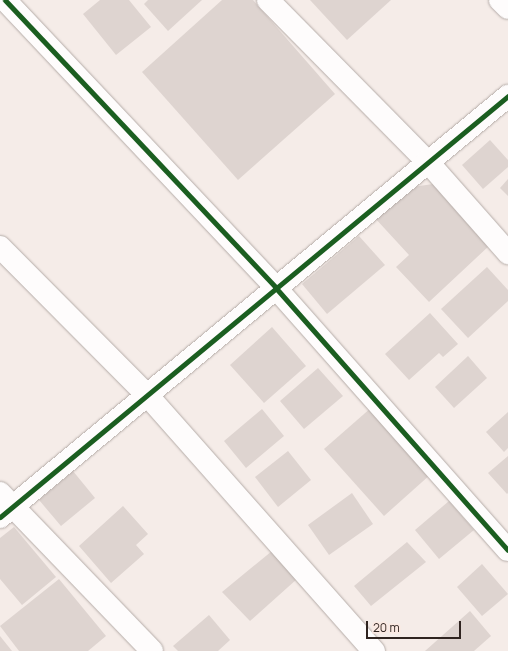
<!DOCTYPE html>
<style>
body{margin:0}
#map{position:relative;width:508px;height:651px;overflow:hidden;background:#f5ece8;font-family:Manrope,sans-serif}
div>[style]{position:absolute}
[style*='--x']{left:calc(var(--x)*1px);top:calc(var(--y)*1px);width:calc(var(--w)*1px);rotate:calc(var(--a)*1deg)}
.building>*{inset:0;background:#ded4d0}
.roads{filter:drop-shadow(0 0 1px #b5aca8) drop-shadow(0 0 1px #b5aca8)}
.minor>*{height:22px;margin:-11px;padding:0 11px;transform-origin:11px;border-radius:11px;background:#fefcfc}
.cycleway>*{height:5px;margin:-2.5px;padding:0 2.5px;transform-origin:2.5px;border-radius:2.5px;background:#1b5e20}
span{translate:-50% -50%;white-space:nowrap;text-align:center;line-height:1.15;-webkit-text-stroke:3px #fbe9e2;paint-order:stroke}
.scale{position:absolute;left:366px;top:621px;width:95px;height:18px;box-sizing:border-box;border:2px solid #2f2420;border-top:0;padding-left:5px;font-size:12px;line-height:14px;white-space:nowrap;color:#2f2420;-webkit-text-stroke:3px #fbe9e2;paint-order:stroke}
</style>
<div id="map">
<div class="building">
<i style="clip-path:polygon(100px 0,129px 0,151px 27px,116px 55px,83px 14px)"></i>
<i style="clip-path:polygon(148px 0,202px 0,168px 31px,144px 4px)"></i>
<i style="clip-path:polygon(222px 0,253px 0,335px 94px,238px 180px,142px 72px)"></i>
<i style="clip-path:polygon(310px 0,391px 0,347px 40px)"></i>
<i style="clip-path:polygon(490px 140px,508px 160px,508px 167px,483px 189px,462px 165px)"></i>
<i style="clip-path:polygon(508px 179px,508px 196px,500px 188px)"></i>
<i style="clip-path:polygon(433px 184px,490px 245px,429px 302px,396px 267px,409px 255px,374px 217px,406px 188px)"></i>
<i style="clip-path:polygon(359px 236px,385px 265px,327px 314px,302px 284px)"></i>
<i style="clip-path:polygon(487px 267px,508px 290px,508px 301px,468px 338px,441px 309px)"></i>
<i style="clip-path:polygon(430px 313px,458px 344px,443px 357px,439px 353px,409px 380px,385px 354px)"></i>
<i style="clip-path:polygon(272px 327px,306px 366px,264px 403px,230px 365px)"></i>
<i style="clip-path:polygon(468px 356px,487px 378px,454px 408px,435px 387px)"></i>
<i style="clip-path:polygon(318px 368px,343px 396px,304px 429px,280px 401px)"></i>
<i style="clip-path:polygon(372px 407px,431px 474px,384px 516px,324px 449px)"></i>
<i style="clip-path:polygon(262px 409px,284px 436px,246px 468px,224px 441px)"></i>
<i style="clip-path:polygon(508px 412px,508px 448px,504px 452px,486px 432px)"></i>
<i style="clip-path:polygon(288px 451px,311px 480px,278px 507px,255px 477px)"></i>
<i style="clip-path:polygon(508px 456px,508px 493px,507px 494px,488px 473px)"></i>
<i style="clip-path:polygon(73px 471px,95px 498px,61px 526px,39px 500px)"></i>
<i style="clip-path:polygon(352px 493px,373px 524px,329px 555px,308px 525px)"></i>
<i style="clip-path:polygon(449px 501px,474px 530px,439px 559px,415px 530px)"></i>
<i style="clip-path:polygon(123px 506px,148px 534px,136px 545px,144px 554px,111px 583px,79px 546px)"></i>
<i style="clip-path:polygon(14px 527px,56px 577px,22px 605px,0 579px,0 538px)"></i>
<i style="clip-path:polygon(407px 542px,426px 562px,371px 606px,354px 586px)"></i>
<i style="clip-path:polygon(272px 551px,297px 579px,250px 621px,222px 592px)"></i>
<i style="clip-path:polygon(482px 564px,508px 594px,482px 616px,457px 587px)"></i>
<i style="clip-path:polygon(59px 579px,106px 636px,88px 651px,19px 651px,0 626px)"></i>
<i style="clip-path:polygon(470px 611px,491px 636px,474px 651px,425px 651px)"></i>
<i style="clip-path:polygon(209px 615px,230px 640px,218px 651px,178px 651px,173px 646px)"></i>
<i style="clip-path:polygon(0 636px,12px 651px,0 651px)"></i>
</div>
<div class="roads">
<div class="minor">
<i style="--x:5;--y:0;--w:394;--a:46.7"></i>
<i style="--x:275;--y:287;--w:351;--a:48.5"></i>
<i style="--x:268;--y:0;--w:226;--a:45.4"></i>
<i style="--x:427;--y:161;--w:123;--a:48.6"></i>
<i style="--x:500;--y:0;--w:11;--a:45"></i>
<i style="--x:0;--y:247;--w:210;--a:45.2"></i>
<i style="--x:148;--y:396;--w:341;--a:48.5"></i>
<i style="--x:0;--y:493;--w:219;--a:46.1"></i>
<i style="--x:0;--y:517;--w:660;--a:-39.65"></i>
</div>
</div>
<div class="cycleway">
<i style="--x:5;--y:0;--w:394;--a:46.7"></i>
<i style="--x:275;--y:287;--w:351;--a:48.5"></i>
<i style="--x:0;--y:517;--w:660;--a:-39.65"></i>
</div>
<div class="scale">20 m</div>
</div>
